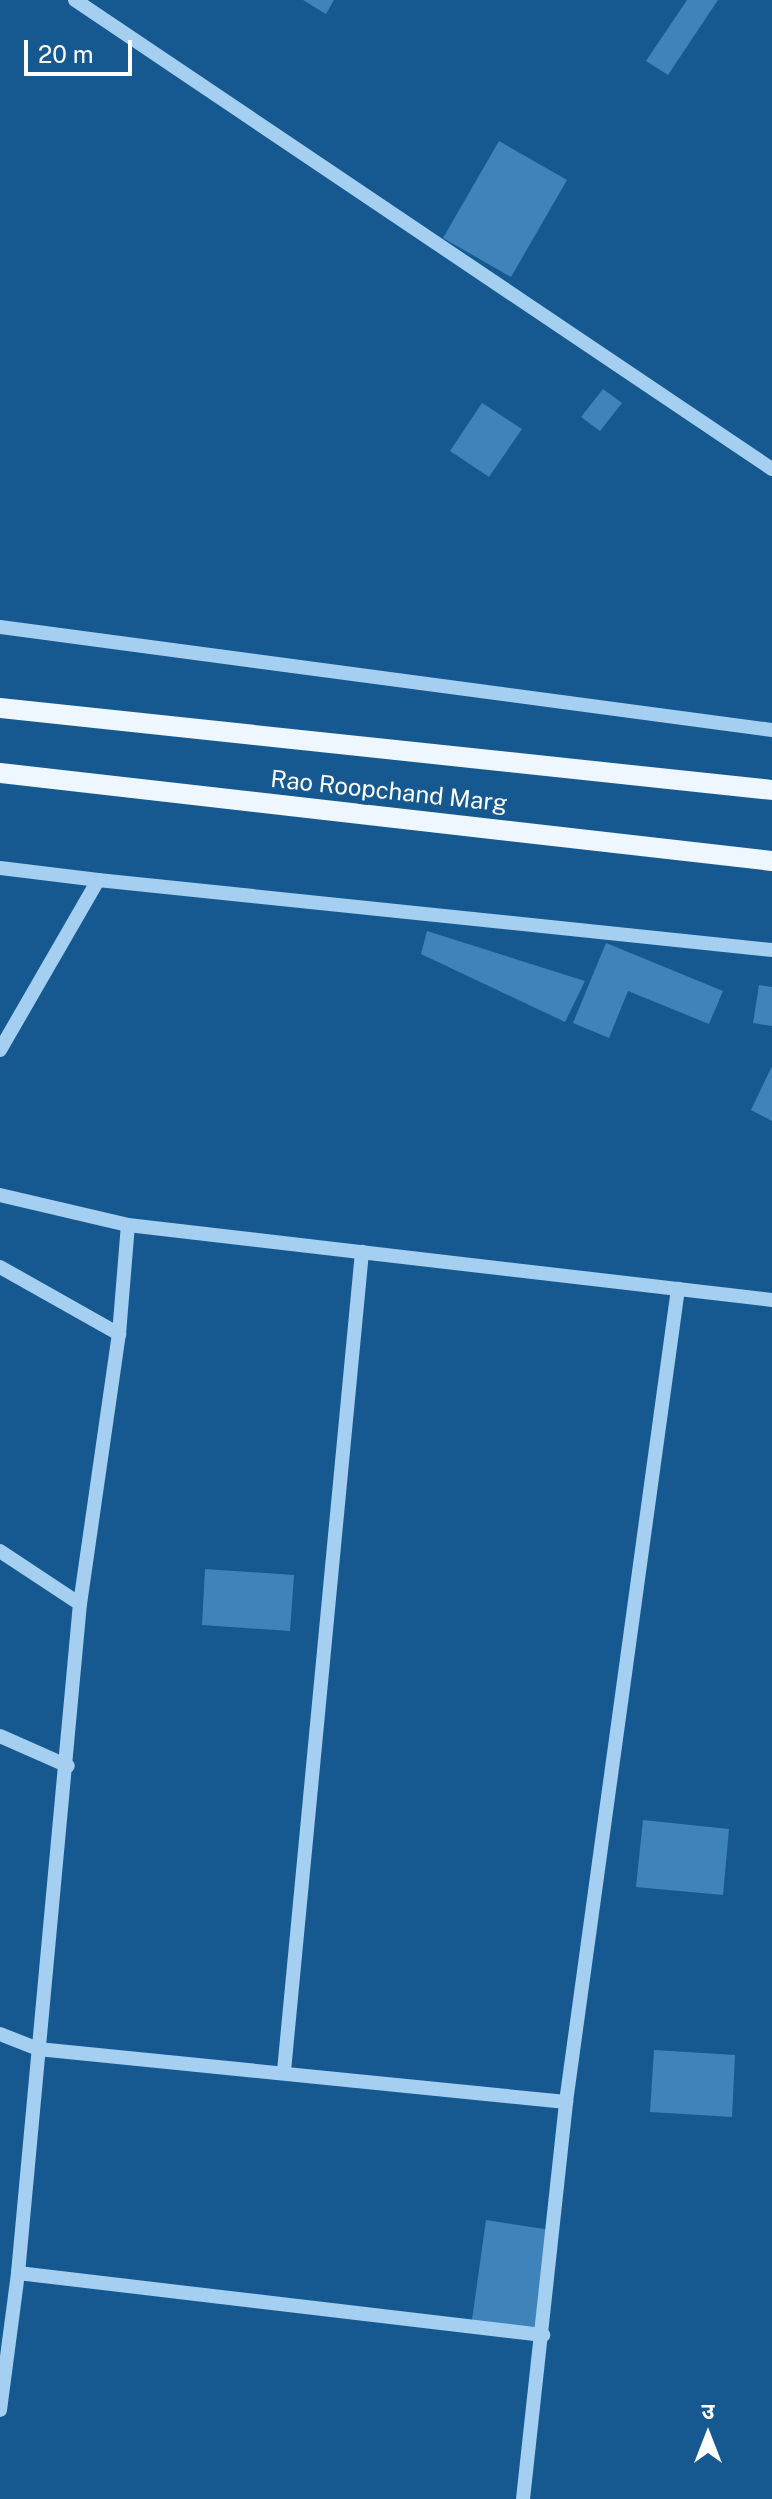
<!DOCTYPE html>
<meta charset="utf-8">
<style>
body{margin:0}
#map{position:relative;width:772px;height:2499px;overflow:hidden;background:#165991;font-family:"Public Sans","Noto Sans Devanagari",sans-serif}
div>[style]{position:absolute}
[style*='--x']{left:calc(var(--x)*1px);top:calc(var(--y)*1px);width:calc(var(--w)*1px);rotate:calc(var(--a)*1deg)}
.building>*{inset:0;background:#3e83b9}
.minor>*{height:14px;margin:-7px;padding:0 7px;transform-origin:7px;border-radius:7px;background:#a4cff0}
.major>*{height:20px;margin:-10px;padding:0 10px;transform-origin:10px;border-radius:10px;background:#eef6ff}
span{translate:-50% -50%;white-space:nowrap;text-align:center;line-height:1.15;-webkit-text-stroke:8px #165991;paint-order:stroke}
.street-label{font-size:24px;color:#fff}
.north{position:absolute;left:668px;top:2395px;width:80px;height:80px;-webkit-text-stroke:6px #165991;paint-order:stroke;rotate:0deg;font-size:22px;font-weight:700;line-height:32px;text-align:center;color:#fff}
.north::after{content:'';display:block;margin:auto;width:28px;height:36px;background:#fff;clip-path:polygon(50% 0,100% 100%,50% 72%,0 100%)}
.scale{position:absolute;left:24px;top:40px;width:108px;height:36px;box-sizing:border-box;border:4px solid #fff;border-top:0;padding-left:10px;font-size:24px;line-height:28px;white-space:nowrap;color:#fff;-webkit-text-stroke:6px #165991;paint-order:stroke}
</style>
<div id="map">
<div class="building">
<i style="clip-path:polygon(303px 0,334px 0,326px 14px)"></i>
<i style="clip-path:polygon(687px 0,718px 0,668px 75px,646px 61px)"></i>
<i style="clip-path:polygon(499px 141px,567px 180px,511px 277px,443px 238px)"></i>
<i style="clip-path:polygon(603px 389px,622px 403px,600px 431px,581px 417px)"></i>
<i style="clip-path:polygon(482px 403px,522px 429px,489px 477px,450px 451px)"></i>
<i style="clip-path:polygon(427px 931px,585px 981px,565px 1022px,421px 954px)"></i>
<i style="clip-path:polygon(606px 943px,723px 991px,709px 1024px,628px 991px,609px 1038px,573px 1023px)"></i>
<i style="clip-path:polygon(759px 985px,772px 987px,772px 1026px,753px 1023px)"></i>
<i style="clip-path:polygon(772px 1066px,772px 1121px,751px 1110px)"></i>
<i style="clip-path:polygon(205px 1569px,294px 1575px,290px 1631px,202px 1625px)"></i>
<i style="clip-path:polygon(643px 1820px,729px 1829px,723px 1895px,636px 1887px)"></i>
<i style="clip-path:polygon(654px 2050px,735px 2055px,732px 2117px,650px 2112px)"></i>
<i style="clip-path:polygon(486px 2220px,551px 2230px,537px 2329px,472px 2320px)"></i>
</div>
<div class="minor">
<i style="--x:75;--y:0;--w:840;--a:33.94"></i>
<i style="--x:0;--y:627;--w:779;--a:7.6"></i>
<i style="--x:0;--y:868;--w:99;--a:7"></i>
<i style="--x:0;--y:1050;--w:196;--a:-60"></i>
<i style="--x:98;--y:880;--w:678;--a:5.93"></i>
<i style="--x:0;--y:1195;--w:131;--a:13.2"></i>
<i style="--x:128;--y:1225;--w:648;--a:6.64"></i>
<i style="--x:0;--y:1267;--w:137;--a:29.4"></i>
<i style="--x:0;--y:1551;--w:96;--a:33.5"></i>
<i style="--x:0;--y:1736;--w:74;--a:23.8"></i>
<i style="--x:0;--y:2034;--w:41;--a:21.5"></i>
<i style="--x:38;--y:2049;--w:531;--a:5.73"></i>
<i style="--x:284;--y:2071;--w:823;--a:-84.56"></i>
<i style="--x:18;--y:2273;--w:529;--a:6.74"></i>
<i style="--x:0;--y:2410;--w:138;--a:-82.5"></i>
<i style="--x:18;--y:2273;--w:672;--a:-84.71"></i>
<i style="--x:80;--y:1604;--w:273;--a:-81.8"></i>
<i style="--x:119;--y:1334;--w:109;--a:-85.3"></i>
<i style="--x:523;--y:2499;--w:399;--a:-83.8"></i>
<i style="--x:566;--y:2102;--w:821;--a:-82.16"></i>
</div>
<div class="major">
<i style="--x:0;--y:708;--w:776;--a:6.06"></i>
<i style="--x:0;--y:773;--w:777;--a:6.5"></i>
</div>
<div class="street-label">
<span style="left:389px;top:791px;rotate:6deg">Rao Roopchand Marg</span>
</div>
<div class="north">उ</div>
<div class="scale">20 m</div>
</div>
